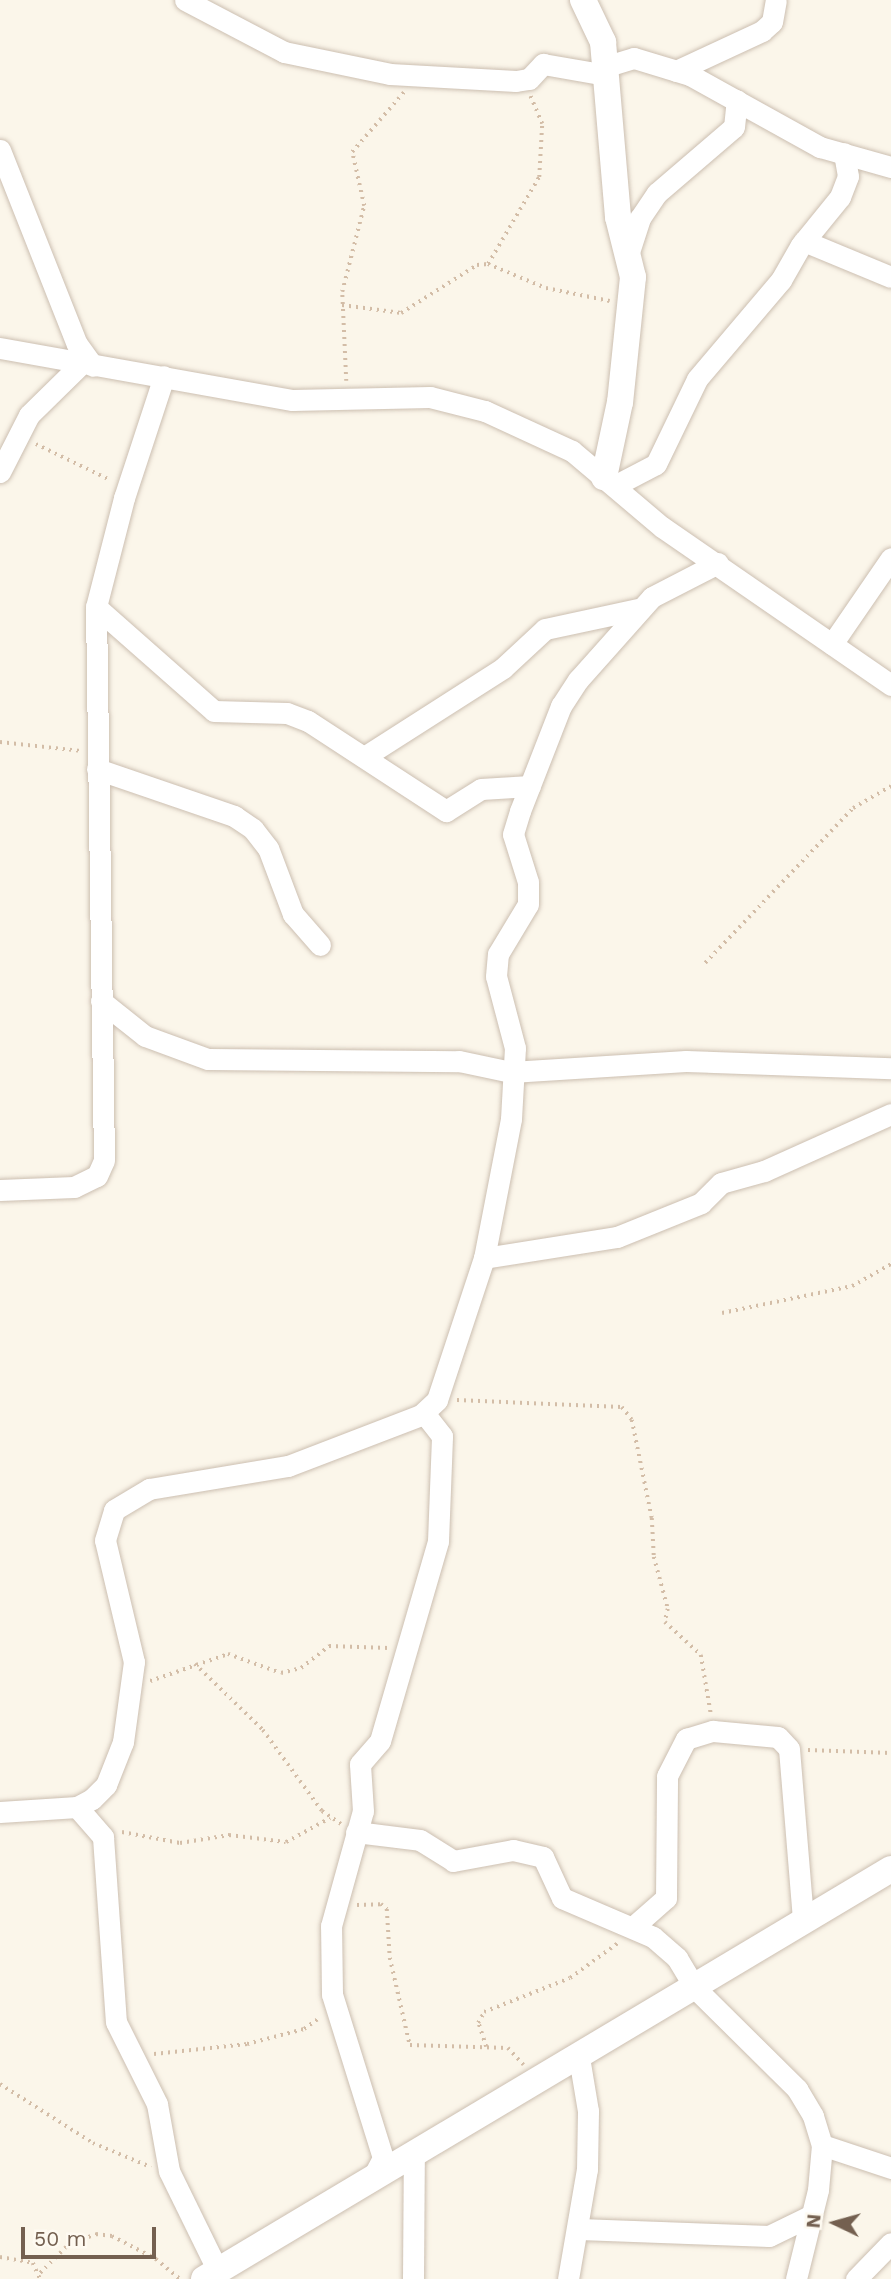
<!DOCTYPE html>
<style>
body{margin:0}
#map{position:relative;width:891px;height:2279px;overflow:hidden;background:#fbf6ea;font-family:"Work Sans",sans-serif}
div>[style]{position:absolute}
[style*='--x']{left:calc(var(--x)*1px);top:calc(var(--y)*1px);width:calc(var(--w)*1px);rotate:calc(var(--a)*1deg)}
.path>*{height:3.5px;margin-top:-1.75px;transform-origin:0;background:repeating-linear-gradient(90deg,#d3bda7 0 2px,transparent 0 7px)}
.roads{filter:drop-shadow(0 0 2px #ccbfb1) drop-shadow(0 0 2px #ccbfb1)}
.minor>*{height:21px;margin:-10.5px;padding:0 10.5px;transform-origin:10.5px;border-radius:10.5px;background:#fff}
.tertiary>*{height:26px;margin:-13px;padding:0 13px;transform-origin:13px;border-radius:13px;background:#fff}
span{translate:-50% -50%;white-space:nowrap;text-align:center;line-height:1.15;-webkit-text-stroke:5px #fefaf1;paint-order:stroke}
.north{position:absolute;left:800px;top:2188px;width:70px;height:70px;-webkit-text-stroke:5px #fefaf1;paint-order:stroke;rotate:275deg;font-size:19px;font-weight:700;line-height:28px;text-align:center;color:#746050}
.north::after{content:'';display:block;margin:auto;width:24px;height:32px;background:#746050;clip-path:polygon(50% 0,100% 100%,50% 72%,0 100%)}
.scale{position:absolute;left:21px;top:2227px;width:135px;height:32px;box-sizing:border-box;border:4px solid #746050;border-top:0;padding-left:9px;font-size:21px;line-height:24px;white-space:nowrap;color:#746050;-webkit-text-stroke:5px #fefaf1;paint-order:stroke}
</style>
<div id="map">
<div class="path">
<i style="--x:488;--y:264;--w:101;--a:-59.6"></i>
<i style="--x:539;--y:177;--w:53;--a:-86.8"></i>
<i style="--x:542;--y:124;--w:30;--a:-113"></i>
<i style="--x:342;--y:305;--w:60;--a:7.7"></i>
<i style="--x:401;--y:313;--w:90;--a:-32.3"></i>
<i style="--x:477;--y:265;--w:11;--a:-5"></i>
<i style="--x:488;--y:264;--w:63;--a:22.5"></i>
<i style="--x:546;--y:288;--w:65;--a:11.5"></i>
<i style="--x:346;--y:381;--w:89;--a:-92.6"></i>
<i style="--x:342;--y:292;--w:89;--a:-75.7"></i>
<i style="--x:364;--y:206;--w:55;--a:-102.5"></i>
<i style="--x:352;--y:152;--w:79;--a:-49.1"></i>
<i style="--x:36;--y:444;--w:82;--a:25.9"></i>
<i style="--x:0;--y:742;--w:81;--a:6.3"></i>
<i style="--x:705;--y:963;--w:214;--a:-46.3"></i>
<i style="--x:853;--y:808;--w:44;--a:-30.1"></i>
<i style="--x:722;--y:1313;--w:133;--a:-11.7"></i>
<i style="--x:852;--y:1286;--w:45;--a:-29.4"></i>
<i style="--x:457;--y:1400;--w:165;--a:2.4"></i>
<i style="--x:622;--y:1407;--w:16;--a:52"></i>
<i style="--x:632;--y:1420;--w:100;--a:78.5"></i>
<i style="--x:652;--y:1518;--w:39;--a:87"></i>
<i style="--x:654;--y:1557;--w:54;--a:74.9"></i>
<i style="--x:668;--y:1609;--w:13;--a:103"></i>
<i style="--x:665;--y:1622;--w:49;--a:42.5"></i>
<i style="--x:701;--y:1655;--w:60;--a:80.4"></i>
<i style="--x:195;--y:1664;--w:95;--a:44.1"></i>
<i style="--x:263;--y:1730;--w:100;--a:53.9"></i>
<i style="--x:322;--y:1811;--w:23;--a:34"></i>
<i style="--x:150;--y:1681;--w:83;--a:-19.1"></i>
<i style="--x:228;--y:1654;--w:56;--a:19.7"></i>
<i style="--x:281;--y:1673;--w:21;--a:-14"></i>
<i style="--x:301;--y:1668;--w:36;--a:-38"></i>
<i style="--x:329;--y:1646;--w:60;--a:1.9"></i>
<i style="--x:808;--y:1750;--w:83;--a:2.1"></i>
<i style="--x:122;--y:1832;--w:59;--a:10.7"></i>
<i style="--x:180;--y:1843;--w:50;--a:-9.3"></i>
<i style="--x:229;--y:1835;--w:57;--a:7"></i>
<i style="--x:286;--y:1842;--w:50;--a:-28.6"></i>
<i style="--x:357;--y:1905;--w:24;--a:-2"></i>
<i style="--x:381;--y:1904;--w:8;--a:40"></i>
<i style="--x:387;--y:1909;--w:49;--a:86.5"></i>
<i style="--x:390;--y:1958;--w:89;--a:77.1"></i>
<i style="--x:410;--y:2045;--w:98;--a:1.8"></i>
<i style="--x:508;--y:2048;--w:23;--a:47"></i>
<i style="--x:486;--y:2047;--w:25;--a:-108"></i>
<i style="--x:478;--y:2023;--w:13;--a:-61"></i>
<i style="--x:484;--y:2012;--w:92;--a:-21.6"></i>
<i style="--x:570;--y:1978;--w:59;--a:-36.1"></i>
<i style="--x:154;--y:2054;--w:94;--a:-6.1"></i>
<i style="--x:247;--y:2044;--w:59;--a:-14.7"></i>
<i style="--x:304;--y:2029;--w:19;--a:-36"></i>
<i style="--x:0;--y:2084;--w:110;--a:32.4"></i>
<i style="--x:93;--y:2143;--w:63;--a:22.5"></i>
<i style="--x:0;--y:2257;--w:34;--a:10"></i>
<i style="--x:33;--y:2263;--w:17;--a:66"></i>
<i style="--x:40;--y:2273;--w:41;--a:-45"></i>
<i style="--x:69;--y:2244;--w:29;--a:-20"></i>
<i style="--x:96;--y:2234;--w:16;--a:7"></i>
<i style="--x:112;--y:2236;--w:50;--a:27.6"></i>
<i style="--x:156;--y:2259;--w:31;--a:40"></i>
</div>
<div class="roads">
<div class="minor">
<i style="--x:185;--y:0;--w:112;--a:27.7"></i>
<i style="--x:284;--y:52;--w:108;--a:11.7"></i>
<i style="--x:390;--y:74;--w:126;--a:3.2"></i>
<i style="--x:516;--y:81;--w:13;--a:-9"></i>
<i style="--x:529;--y:79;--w:21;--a:-47"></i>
<i style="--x:543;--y:64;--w:59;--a:9.8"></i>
<i style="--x:601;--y:68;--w:34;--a:-17"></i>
<i style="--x:634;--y:58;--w:59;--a:16.9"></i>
<i style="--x:690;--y:75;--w:149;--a:29"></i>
<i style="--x:820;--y:147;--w:74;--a:15.7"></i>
<i style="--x:676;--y:71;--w:95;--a:-24.9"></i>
<i style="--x:762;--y:31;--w:13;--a:-42"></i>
<i style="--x:772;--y:22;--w:22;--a:-80"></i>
<i style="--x:0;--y:150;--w:209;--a:68.4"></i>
<i style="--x:77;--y:344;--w:27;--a:54"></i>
<i style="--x:804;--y:241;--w:94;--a:22.5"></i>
<i style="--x:629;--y:252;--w:36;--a:-72"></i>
<i style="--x:640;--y:218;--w:30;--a:-56"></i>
<i style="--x:657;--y:193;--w:101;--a:-40.6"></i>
<i style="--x:734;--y:127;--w:27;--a:-84"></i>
<i style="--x:0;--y:348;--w:297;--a:10.1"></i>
<i style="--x:292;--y:400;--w:138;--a:-1.2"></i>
<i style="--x:430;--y:397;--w:57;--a:14.3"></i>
<i style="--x:485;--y:411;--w:96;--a:24.7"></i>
<i style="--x:572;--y:451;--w:118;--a:40.2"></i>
<i style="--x:662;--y:527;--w:278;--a:34.6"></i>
<i style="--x:0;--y:472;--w:64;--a:-63"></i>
<i style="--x:29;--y:415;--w:71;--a:-44.4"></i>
<i style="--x:614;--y:486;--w:47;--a:-27.6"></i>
<i style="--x:656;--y:464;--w:94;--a:-64.2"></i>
<i style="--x:697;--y:379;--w:130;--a:-49.7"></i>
<i style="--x:781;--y:280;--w:40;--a:-60.3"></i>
<i style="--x:801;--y:245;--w:62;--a:-50.9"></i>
<i style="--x:840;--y:197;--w:22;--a:-69"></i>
<i style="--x:848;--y:176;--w:23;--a:-100"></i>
<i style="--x:96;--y:607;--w:157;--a:41.4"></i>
<i style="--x:214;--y:711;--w:73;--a:1.6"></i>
<i style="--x:287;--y:713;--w:22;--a:21"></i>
<i style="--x:308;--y:721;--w:165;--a:33.1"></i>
<i style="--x:446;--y:811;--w:41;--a:-32.2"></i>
<i style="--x:481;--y:789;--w:49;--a:-3.5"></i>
<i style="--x:832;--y:644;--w:104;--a:-55.5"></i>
<i style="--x:364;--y:757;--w:165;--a:-32.6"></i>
<i style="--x:503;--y:668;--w:57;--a:-42.9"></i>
<i style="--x:545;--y:629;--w:95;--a:-12.1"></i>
<i style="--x:97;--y:769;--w:145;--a:18.9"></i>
<i style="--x:234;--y:816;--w:23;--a:34"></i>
<i style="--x:253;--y:829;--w:24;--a:52"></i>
<i style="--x:268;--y:848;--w:71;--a:69.3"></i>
<i style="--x:293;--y:914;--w:41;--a:48.9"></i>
<i style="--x:101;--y:1001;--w:56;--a:38.5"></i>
<i style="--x:145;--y:1036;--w:67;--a:20.1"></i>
<i style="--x:208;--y:1059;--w:251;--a:0.5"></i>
<i style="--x:459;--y:1061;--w:53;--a:11.9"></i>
<i style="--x:511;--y:1072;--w:175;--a:-3.6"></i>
<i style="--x:686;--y:1061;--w:205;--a:2"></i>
<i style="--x:0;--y:1190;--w:74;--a:-2.3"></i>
<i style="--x:74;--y:1187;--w:25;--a:-26"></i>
<i style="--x:97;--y:1176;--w:17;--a:-66"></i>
<i style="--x:104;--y:1160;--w:553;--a:-90.83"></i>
<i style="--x:96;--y:607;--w:113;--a:-75.6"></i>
<i style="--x:124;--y:498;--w:128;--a:-71.8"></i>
<i style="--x:484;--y:1258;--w:135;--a:-9"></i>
<i style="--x:617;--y:1237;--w:91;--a:-22"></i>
<i style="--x:701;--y:1203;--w:28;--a:-45"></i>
<i style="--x:721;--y:1183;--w:45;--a:-15.6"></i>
<i style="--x:764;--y:1171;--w:139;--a:-24.2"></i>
<i style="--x:77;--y:1807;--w:40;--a:49"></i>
<i style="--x:103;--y:1837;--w:185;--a:86"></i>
<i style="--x:116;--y:2022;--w:92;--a:63.4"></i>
<i style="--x:157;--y:2104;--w:68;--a:79.8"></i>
<i style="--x:169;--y:2171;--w:111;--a:63.9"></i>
<i style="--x:0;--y:1812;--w:77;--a:-3.7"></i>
<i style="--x:77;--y:1807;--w:17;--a:-28"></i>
<i style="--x:92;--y:1799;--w:20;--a:-45"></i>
<i style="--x:106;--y:1785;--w:46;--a:-68.4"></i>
<i style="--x:123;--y:1742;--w:81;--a:-82.2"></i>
<i style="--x:134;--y:1662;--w:125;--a:-103.4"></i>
<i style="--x:105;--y:1540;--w:31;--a:-73"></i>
<i style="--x:114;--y:1510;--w:41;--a:-31"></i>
<i style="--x:149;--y:1489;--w:141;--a:-9.4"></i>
<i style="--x:288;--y:1466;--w:142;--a:-21"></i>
<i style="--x:421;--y:1415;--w:22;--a:-43"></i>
<i style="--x:437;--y:1400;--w:150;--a:-71.7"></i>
<i style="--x:484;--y:1258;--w:142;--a:-79"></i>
<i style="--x:511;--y:1119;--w:71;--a:-86.8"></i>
<i style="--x:515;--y:1048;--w:74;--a:-104.8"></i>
<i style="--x:496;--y:976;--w:22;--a:-85"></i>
<i style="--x:498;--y:954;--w:58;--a:-59"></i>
<i style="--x:528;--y:904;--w:22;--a:-90"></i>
<i style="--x:528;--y:882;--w:50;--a:-107.4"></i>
<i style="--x:513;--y:834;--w:24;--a:-73"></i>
<i style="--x:520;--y:811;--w:113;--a:-68.7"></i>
<i style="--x:561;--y:706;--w:31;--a:-57"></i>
<i style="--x:578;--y:680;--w:111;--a:-48.3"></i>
<i style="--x:652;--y:597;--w:74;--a:-27.3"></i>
<i style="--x:356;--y:1832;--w:64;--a:7.1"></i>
<i style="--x:420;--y:1840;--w:39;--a:32"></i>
<i style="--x:453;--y:1861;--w:61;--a:-10.4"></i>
<i style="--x:513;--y:1850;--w:31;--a:13"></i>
<i style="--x:543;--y:1857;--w:45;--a:65.1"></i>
<i style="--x:562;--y:1898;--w:99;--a:23.2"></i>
<i style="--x:653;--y:1937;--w:32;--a:41"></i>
<i style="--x:677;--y:1958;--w:35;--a:59"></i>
<i style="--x:695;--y:1988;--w:144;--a:44.7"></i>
<i style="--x:797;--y:2089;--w:31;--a:59"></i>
<i style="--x:813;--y:2116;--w:30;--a:73"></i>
<i style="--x:822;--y:2145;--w:45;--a:95.1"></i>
<i style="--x:818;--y:2190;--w:92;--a:103.9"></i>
<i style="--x:633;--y:1927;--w:44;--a:-41.3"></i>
<i style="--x:666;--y:1898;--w:122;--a:-89.5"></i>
<i style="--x:667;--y:1776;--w:42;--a:-62.8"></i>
<i style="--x:686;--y:1739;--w:28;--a:-17"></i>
<i style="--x:713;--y:1731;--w:65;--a:5.3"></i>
<i style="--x:778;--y:1737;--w:16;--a:47"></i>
<i style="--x:789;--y:1749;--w:172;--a:85.3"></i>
<i style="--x:822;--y:2145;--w:73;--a:18.4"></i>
<i style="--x:375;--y:2173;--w:17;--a:-62"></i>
<i style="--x:383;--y:2158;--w:172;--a:-107.3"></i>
<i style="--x:332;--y:1994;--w:68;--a:-90.8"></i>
<i style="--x:331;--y:1926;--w:119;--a:-74.5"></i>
<i style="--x:363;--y:1811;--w:47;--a:-93.7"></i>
<i style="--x:360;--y:1764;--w:30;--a:-49"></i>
<i style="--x:380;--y:1741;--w:208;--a:-73.8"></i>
<i style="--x:438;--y:1541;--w:105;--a:-87.8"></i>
<i style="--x:442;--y:1436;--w:28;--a:-128"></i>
<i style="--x:579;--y:2229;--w:190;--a:2.1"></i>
<i style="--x:769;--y:2236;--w:48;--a:-26"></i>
<i style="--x:413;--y:2279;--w:128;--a:-89.6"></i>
<i style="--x:568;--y:2279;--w:112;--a:-80.2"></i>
<i style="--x:587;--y:2169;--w:58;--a:-89"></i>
<i style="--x:588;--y:2111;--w:55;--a:-99.5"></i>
<i style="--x:856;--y:2279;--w:50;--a:-45.8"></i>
</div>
<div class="tertiary">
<i style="--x:583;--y:0;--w:47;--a:64.5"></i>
<i style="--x:603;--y:42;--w:176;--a:85.1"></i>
<i style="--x:618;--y:217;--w:62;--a:76"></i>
<i style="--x:633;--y:277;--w:126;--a:95.9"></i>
<i style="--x:620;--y:402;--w:77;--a:102"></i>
<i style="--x:204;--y:2279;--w:800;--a:-30.83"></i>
</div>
</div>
<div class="north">N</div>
<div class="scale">50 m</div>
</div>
